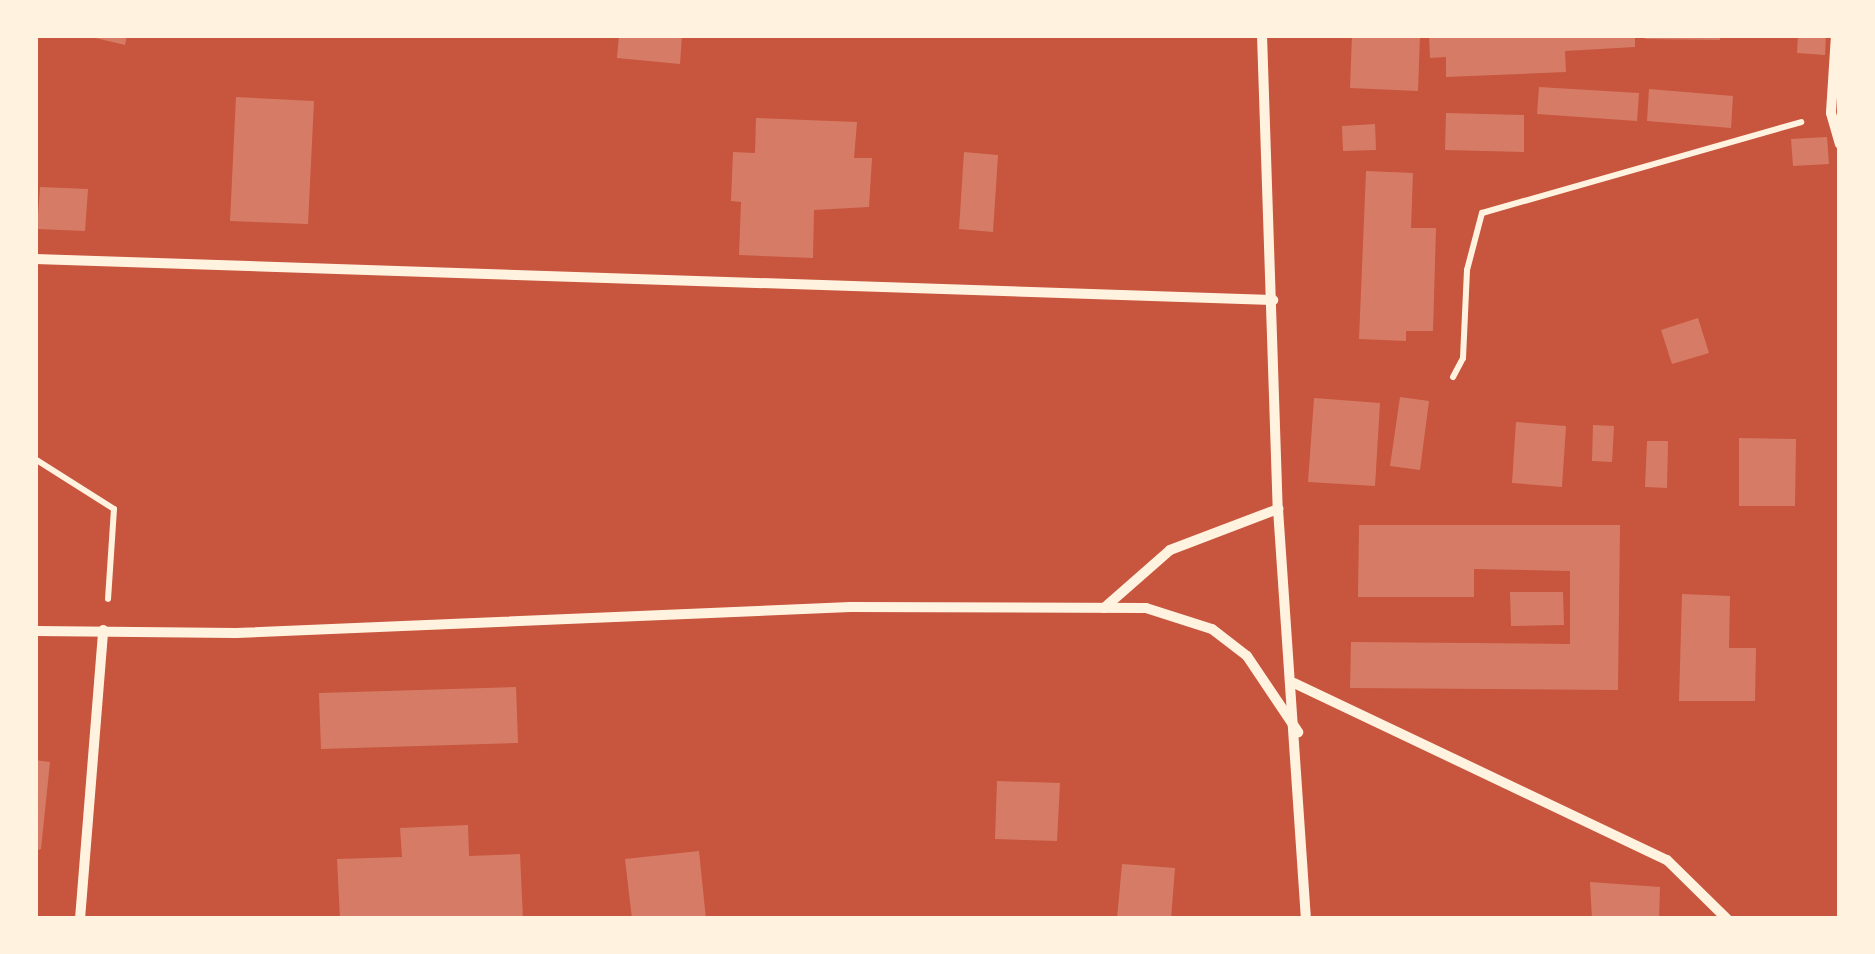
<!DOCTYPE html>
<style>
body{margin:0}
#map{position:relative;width:1875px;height:954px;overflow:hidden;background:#c8553d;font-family:"Titillium Web",sans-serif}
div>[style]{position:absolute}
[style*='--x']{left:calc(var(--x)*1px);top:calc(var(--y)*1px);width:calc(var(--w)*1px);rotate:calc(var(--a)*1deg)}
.building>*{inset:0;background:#d67c66}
.path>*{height:6px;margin:-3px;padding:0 3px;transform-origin:3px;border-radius:3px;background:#fff3e0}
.minor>*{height:10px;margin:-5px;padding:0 5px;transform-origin:5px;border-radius:5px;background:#fff3e0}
span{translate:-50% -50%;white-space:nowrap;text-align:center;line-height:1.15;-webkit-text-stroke:10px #fff3e0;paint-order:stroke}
.frame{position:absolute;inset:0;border:38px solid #fff3e0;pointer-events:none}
</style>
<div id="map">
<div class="building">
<i style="clip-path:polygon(83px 35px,127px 35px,125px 45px)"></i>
<i style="clip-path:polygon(619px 35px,682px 35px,680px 64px,617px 58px)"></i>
<i style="clip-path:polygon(1352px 35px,1420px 35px,1418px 91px,1350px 88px)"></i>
<i style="clip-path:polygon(1429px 35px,1635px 35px,1635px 47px,1565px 51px,1566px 72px,1446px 77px,1446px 57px,1430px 58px)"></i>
<i style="clip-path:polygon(1646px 35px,1720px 35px,1720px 40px,1645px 39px)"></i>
<i style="clip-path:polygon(1798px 35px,1826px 35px,1825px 55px,1797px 53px)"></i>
<i style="clip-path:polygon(1539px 87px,1639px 93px,1637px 121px,1537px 114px)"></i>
<i style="clip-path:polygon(1649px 89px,1733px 96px,1731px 128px,1647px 121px)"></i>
<i style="clip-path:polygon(236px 97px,314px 101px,308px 224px,230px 221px)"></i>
<i style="clip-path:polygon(1446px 113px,1524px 115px,1524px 152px,1445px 150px)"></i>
<i style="clip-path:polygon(756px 118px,857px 122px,854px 158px,872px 158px,869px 207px,814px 210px,813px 258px,739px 255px,741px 202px,731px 201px,733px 152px,755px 153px)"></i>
<i style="clip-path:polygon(1375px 124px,1376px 150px,1343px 151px,1342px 126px)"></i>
<i style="clip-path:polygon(1827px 137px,1829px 164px,1793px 166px,1791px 139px)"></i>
<i style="clip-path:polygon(964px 152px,998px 155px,993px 232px,959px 229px)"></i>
<i style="clip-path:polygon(1366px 171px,1413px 173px,1411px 228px,1436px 228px,1433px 331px,1406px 331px,1406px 341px,1359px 339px)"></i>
<i style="clip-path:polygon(40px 187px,88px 189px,85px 231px,37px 229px)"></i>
<i style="clip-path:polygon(1698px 318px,1709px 353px,1672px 364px,1661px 330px)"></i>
<i style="clip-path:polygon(1400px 397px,1429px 401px,1420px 470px,1390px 466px)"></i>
<i style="clip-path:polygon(1314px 398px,1380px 403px,1375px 486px,1308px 482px)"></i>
<i style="clip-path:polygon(1516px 422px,1566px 426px,1562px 487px,1512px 483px)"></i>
<i style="clip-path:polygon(1593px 425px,1614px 426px,1612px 462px,1592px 461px)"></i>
<i style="clip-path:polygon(1739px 438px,1796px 439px,1795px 506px,1739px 506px)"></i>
<i style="clip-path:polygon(1647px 441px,1668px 441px,1667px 488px,1645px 487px)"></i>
<i style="clip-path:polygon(1359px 525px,1620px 525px,1618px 690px,1350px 688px,1351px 642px,1570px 644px,1570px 571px,1474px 569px,1474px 597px,1358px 597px)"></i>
<i style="clip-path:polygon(1510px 592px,1563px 592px,1564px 625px,1511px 626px)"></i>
<i style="clip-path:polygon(1682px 594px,1730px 596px,1729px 648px,1756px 648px,1755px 701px,1679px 701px)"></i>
<i style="clip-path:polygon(516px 687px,518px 743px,321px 749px,319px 693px)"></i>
<i style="clip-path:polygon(35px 760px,50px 762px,41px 849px,35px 851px)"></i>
<i style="clip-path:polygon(997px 781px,1060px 783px,1057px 841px,995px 839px)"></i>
<i style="clip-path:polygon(468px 825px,469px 856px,520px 854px,523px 919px,340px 919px,337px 859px,402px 857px,400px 828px)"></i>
<i style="clip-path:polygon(699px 851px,706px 919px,632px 919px,625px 859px)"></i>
<i style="clip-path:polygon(1122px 864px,1175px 868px,1171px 919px,1117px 919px)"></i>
<i style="clip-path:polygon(1590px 882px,1660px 887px,1659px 919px,1592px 919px)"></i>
</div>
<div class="path">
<i style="--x:1453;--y:377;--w:21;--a:-62"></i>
<i style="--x:1463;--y:358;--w:88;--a:-87.4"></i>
<i style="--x:1467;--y:270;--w:59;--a:-75.3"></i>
<i style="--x:1482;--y:213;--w:332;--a:-15.9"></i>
<i style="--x:35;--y:459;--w:93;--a:32.3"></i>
<i style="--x:114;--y:509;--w:90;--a:93.8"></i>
</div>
<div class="minor">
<i style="--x:1262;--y:35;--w:474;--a:88.1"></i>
<i style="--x:1278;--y:509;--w:411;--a:86.1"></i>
<i style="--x:1836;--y:35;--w:78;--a:93.7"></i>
<i style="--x:1831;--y:113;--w:32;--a:74"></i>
<i style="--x:35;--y:259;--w:1239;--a:1.9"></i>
<i style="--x:1104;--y:608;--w:88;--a:-41.3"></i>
<i style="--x:1170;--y:550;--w:116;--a:-20.8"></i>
<i style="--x:35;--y:631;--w:201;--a:0.6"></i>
<i style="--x:236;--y:633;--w:615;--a:-2.42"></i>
<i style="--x:850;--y:607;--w:296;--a:0.2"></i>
<i style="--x:1146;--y:608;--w:69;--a:17.7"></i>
<i style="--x:1212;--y:629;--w:44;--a:37.6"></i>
<i style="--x:1247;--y:656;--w:92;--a:56.1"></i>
<i style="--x:1294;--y:683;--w:413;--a:25.4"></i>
<i style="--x:1667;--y:860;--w:84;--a:44.5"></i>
<i style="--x:80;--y:919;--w:290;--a:-85.4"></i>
</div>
<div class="frame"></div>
</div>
